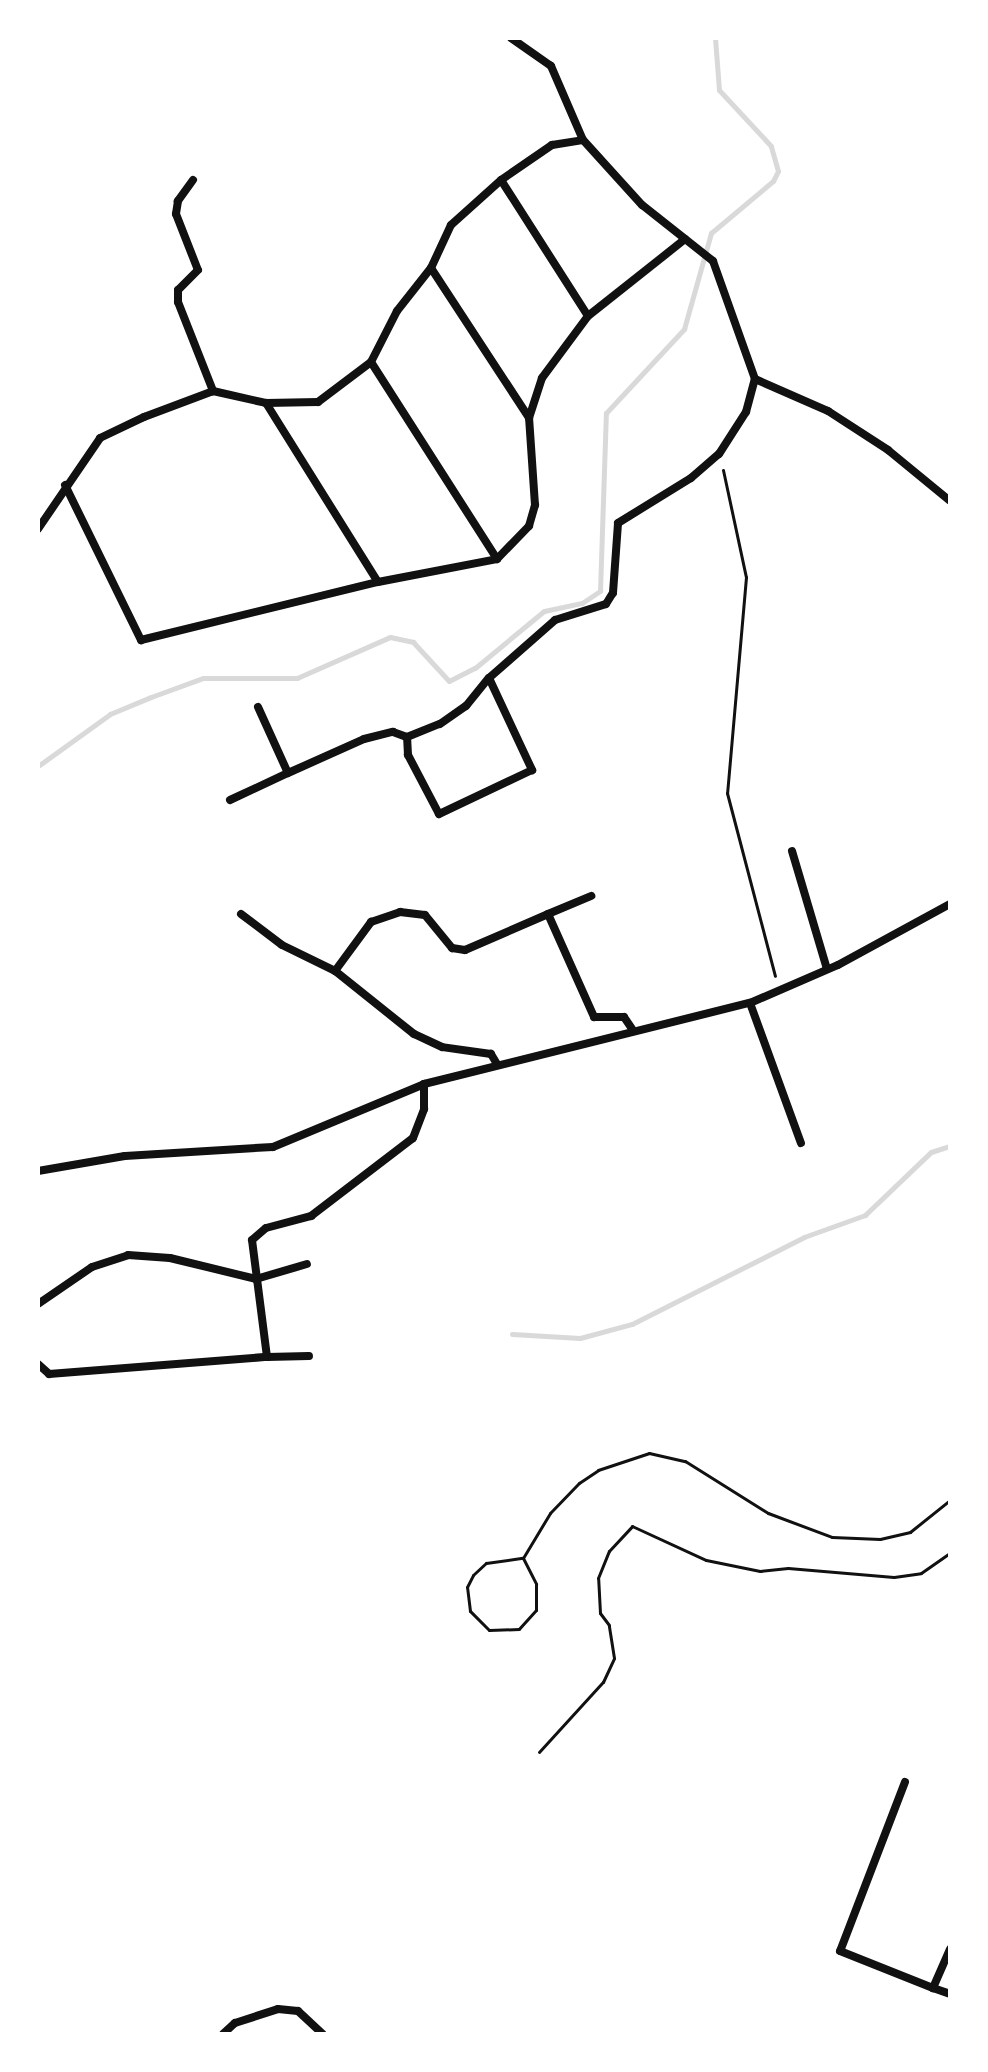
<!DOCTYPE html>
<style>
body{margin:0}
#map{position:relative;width:988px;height:2072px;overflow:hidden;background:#fff;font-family:Rubik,sans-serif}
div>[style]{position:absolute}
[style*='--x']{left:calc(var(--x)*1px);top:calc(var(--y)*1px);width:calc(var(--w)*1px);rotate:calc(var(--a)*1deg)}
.stream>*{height:5px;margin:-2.5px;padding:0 2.5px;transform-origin:2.5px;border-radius:2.5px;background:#d9d9d9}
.path>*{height:3px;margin:-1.5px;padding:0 1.5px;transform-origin:1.5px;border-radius:1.5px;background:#111}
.minor>*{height:8px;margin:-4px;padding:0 4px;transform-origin:4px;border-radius:4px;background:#111}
span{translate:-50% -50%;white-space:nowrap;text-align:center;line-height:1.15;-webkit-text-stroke:8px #fff;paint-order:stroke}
.frame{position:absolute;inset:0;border:40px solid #fff;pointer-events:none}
</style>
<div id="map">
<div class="stream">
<i style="--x:38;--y:766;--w:89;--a:-35.8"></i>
<i style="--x:110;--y:714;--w:44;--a:-22.5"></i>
<i style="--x:151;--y:697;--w:55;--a:-20.1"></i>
<i style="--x:203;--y:678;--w:94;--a:0"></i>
<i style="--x:297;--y:678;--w:102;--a:-23.8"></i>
<i style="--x:390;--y:637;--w:24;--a:12"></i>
<i style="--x:413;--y:642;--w:53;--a:47.3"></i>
<i style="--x:449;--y:681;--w:29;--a:-27"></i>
<i style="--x:475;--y:668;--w:89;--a:-39.6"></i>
<i style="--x:544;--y:611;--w:39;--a:-12"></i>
<i style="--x:582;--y:603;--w:22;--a:-34"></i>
<i style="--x:600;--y:591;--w:178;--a:-88.1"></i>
<i style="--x:606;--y:413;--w:115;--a:-47.1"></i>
<i style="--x:684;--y:329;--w:100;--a:-74.3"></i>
<i style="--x:711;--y:233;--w:81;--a:-40"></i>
<i style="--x:773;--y:181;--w:11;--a:-63"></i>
<i style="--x:778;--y:171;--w:26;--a:-106"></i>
<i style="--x:771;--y:146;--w:76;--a:-132.9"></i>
<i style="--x:719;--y:90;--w:52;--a:-94.4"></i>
<i style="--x:512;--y:1334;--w:68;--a:3.4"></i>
<i style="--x:580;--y:1338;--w:54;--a:-15.1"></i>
<i style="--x:632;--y:1324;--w:193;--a:-26.8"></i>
<i style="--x:804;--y:1237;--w:65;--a:-19.8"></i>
<i style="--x:865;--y:1215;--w:91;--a:-43.7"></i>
<i style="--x:931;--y:1152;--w:20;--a:-18"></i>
</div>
<div class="path">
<i style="--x:723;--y:470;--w:109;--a:77.9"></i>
<i style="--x:746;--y:577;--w:217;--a:95"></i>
<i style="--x:727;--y:793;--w:189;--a:75.3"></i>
<i style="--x:523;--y:1558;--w:52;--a:-59"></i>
<i style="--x:550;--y:1513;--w:42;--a:-46"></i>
<i style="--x:579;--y:1483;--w:23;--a:-34"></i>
<i style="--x:598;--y:1470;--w:54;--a:-18.4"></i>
<i style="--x:649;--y:1453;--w:37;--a:13"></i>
<i style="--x:685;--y:1461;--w:98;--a:32.1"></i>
<i style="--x:768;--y:1513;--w:68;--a:20.6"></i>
<i style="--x:832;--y:1537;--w:48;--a:2.4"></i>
<i style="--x:880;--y:1539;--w:31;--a:-13"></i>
<i style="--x:910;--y:1532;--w:51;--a:-38.7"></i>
<i style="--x:523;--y:1558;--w:29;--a:63"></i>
<i style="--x:536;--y:1584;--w:26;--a:90"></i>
<i style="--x:536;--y:1610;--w:25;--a:132"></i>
<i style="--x:519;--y:1629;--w:30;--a:178"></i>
<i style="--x:489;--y:1630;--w:27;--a:-135"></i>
<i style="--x:470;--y:1611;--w:24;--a:-97"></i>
<i style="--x:467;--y:1587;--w:13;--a:-63"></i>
<i style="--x:473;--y:1575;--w:18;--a:-43"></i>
<i style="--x:486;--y:1563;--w:37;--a:-8"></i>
<i style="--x:539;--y:1752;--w:95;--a:-47.6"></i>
<i style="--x:603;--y:1682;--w:26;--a:-65"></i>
<i style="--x:614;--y:1658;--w:33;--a:-99"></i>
<i style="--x:609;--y:1625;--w:15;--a:-127"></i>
<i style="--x:600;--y:1613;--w:35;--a:-93"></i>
<i style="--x:598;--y:1578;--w:29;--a:-68"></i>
<i style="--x:609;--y:1551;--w:34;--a:-47"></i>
<i style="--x:632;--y:1526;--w:81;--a:24.7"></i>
<i style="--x:706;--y:1560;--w:55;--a:11.5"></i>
<i style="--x:760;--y:1571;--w:28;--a:-6"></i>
<i style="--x:788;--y:1568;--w:106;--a:4.9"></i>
<i style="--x:894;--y:1577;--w:27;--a:-8"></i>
<i style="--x:921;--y:1573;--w:35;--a:-35"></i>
</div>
<div class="minor">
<i style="--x:193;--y:180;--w:26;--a:126"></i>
<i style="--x:178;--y:201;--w:13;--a:99"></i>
<i style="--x:176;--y:214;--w:60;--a:68.6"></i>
<i style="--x:198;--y:270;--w:28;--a:135"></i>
<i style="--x:178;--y:290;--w:12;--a:90"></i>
<i style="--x:178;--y:302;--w:96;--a:68.5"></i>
<i style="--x:501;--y:180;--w:161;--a:57.4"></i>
<i style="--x:431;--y:268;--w:179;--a:56.8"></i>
<i style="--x:371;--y:362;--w:234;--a:57.4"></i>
<i style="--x:755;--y:379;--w:80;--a:23.7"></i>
<i style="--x:828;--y:411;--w:72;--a:33"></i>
<i style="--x:888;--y:450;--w:80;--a:39.4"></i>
<i style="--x:266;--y:403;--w:211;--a:58"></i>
<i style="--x:378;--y:582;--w:121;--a:-10.9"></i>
<i style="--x:497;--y:559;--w:46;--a:-45.9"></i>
<i style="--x:529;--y:526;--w:22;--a:-74"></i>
<i style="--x:535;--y:505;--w:87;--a:-93.9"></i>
<i style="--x:529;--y:418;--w:42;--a:-72"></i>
<i style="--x:542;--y:378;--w:77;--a:-53.4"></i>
<i style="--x:588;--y:316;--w:124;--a:-38.4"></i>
<i style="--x:65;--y:485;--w:173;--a:63.9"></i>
<i style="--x:141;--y:640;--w:244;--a:-13.8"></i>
<i style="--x:38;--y:529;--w:110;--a:-55.7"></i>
<i style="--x:100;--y:438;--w:49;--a:-25.5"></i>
<i style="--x:144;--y:417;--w:74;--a:-20.6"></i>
<i style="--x:213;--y:391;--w:54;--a:12.8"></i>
<i style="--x:266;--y:403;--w:52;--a:-1.1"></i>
<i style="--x:318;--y:402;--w:66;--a:-37"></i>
<i style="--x:371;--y:362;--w:57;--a:-63"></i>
<i style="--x:397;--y:311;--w:55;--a:-51.7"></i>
<i style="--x:431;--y:268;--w:47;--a:-65.1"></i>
<i style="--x:451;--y:225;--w:67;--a:-42"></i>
<i style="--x:501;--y:180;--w:62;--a:-34.5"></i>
<i style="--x:552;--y:145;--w:31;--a:-9"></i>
<i style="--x:489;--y:678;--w:102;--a:64.9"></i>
<i style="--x:532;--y:770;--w:103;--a:154.7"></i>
<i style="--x:439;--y:814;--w:67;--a:-117.7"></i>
<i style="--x:408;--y:755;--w:18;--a:-93"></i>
<i style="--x:407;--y:737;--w:35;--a:-22"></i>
<i style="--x:440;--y:724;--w:32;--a:-35"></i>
<i style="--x:466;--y:706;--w:36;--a:-51"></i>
<i style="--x:489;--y:678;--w:88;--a:-41.3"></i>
<i style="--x:555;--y:620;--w:53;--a:-17.4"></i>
<i style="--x:606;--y:604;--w:13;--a:-58"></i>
<i style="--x:613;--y:593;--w:70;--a:-85.9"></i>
<i style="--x:618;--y:523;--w:86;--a:-31.7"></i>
<i style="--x:691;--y:478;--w:37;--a:-41"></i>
<i style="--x:719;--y:454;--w:50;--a:-57.3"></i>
<i style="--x:746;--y:412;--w:34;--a:-75"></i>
<i style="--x:755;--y:379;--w:125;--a:-109.6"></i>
<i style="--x:713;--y:261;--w:90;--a:-141.7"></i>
<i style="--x:642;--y:205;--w:88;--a:-132.2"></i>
<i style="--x:583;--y:140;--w:81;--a:-113.4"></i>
<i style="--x:551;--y:66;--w:49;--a:-145"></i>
<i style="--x:258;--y:707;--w:72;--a:65.6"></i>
<i style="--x:288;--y:773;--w:83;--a:-24.1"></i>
<i style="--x:364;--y:739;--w:30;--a:-14"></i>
<i style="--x:393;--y:732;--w:15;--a:20"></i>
<i style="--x:230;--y:800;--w:64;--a:-25"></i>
<i style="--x:792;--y:851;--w:123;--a:73.5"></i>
<i style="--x:241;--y:914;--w:51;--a:37.1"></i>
<i style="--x:282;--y:945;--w:59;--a:26.1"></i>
<i style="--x:548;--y:914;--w:47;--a:-22.7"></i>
<i style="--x:750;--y:1003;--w:149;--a:70"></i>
<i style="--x:497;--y:1064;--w:12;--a:-121"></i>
<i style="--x:491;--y:1054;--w:49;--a:-171.9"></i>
<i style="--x:442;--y:1047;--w:31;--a:-155"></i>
<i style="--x:414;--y:1034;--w:101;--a:-141.4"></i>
<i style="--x:335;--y:971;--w:61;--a:-53.7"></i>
<i style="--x:371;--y:922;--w:31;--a:-19"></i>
<i style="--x:400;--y:912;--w:25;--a:7"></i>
<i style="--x:425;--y:915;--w:43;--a:50.7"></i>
<i style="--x:452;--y:948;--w:13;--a:9"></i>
<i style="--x:465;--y:950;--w:90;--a:-23.4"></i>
<i style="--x:548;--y:914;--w:113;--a:65.9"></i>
<i style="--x:594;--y:1017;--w:30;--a:0"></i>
<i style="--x:624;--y:1017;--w:14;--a:56"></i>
<i style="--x:38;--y:1171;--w:88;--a:-9.8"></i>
<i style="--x:125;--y:1156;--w:148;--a:-3.5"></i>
<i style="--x:273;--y:1147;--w:164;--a:-22.6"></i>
<i style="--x:424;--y:1084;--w:336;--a:-14"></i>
<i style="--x:750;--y:1003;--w:96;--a:-23.4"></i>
<i style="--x:838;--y:965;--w:128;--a:-28.6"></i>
<i style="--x:38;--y:1304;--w:65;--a:-34.4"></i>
<i style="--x:92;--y:1267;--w:38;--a:-18"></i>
<i style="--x:128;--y:1255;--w:42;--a:4.1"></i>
<i style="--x:170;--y:1258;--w:89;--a:13.7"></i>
<i style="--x:256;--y:1279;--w:53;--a:-16.4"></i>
<i style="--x:267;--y:1357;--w:42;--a:-1.4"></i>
<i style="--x:38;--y:1364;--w:15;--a:42"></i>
<i style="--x:49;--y:1374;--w:219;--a:-4.5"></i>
<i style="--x:267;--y:1357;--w:118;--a:-97.3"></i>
<i style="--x:252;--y:1240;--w:18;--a:-41"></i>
<i style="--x:266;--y:1228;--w:47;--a:-14.9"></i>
<i style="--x:311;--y:1216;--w:128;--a:-37.4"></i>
<i style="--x:413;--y:1138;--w:31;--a:-69"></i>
<i style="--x:424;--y:1109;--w:25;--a:-90"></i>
<i style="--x:905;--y:1782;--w:181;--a:111"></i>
<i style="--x:840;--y:1951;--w:100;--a:21.7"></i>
<i style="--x:950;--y:1949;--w:43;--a:113.6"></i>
<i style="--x:933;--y:1988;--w:18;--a:19"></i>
<i style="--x:223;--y:2034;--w:16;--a:-43"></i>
<i style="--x:235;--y:2023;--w:45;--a:-18"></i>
<i style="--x:278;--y:2009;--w:20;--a:6"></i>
<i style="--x:298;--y:2011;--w:34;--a:43"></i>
</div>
<div class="frame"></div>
</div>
